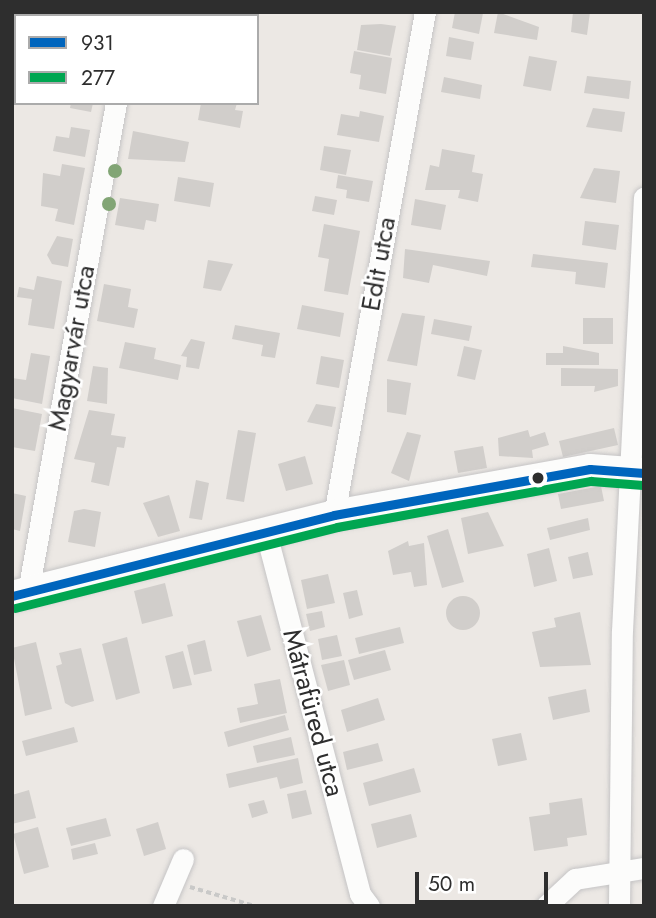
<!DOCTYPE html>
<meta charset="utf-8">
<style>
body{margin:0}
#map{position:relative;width:656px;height:918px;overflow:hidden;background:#ece8e4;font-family:Jost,sans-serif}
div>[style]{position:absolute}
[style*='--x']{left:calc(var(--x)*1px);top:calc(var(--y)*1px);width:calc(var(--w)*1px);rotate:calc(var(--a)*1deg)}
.building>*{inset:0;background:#d1cecb}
.round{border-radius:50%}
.path>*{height:3.5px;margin-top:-1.75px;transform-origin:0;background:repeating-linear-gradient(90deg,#c9c9c8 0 5px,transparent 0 8.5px)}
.roads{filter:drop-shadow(0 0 2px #c5c4c5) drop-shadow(0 0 2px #c5c4c5)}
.street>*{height:21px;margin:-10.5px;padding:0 10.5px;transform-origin:10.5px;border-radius:10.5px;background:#fcfcfb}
.secondary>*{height:30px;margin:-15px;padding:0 15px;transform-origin:15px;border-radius:15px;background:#fcfcfb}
.bus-1>*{height:9px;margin:-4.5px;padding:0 4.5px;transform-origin:4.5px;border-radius:4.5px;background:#0065bd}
.bus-2>*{height:9px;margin:-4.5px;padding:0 4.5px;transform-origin:4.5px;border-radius:4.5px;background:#00a651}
.trees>*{width:14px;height:14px;margin:-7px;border-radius:50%;background:#82a575}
.dots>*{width:19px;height:19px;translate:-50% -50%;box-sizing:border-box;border:4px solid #fff;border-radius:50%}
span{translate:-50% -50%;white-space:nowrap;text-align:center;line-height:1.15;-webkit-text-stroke:5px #fff;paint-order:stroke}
.street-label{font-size:26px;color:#2e2e2e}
.frame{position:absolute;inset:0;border:14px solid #2e2e2e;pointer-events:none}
.legend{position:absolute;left:14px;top:14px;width:245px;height:91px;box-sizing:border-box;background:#fff;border:2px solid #ababab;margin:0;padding:9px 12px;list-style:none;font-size:21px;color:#2e2e2e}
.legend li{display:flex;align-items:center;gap:14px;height:35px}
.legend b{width:35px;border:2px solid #ababab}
.scale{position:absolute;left:415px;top:872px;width:133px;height:32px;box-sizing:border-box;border:4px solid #2e2e2e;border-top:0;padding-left:9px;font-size:21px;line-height:24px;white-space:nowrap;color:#2e2e2e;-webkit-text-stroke:5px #fff;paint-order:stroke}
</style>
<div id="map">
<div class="building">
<i style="clip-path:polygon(75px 12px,108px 12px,74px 16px)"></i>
<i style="clip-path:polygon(195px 12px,215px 12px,194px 16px)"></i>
<i style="clip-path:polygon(455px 12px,483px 13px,479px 34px,452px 28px)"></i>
<i style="clip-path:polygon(498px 12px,539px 27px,537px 40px,494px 33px)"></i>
<i style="clip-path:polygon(573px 12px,590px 12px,587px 35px,571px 32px)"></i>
<i style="clip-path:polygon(381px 24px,396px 26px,390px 56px,357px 50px,361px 25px)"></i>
<i style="clip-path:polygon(449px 37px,474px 42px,471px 60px,446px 56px)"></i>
<i style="clip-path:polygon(354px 51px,392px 58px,386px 94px,359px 89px,361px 75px,350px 73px)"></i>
<i style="clip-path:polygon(529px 56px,557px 61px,551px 91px,523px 86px)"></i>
<i style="clip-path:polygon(587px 76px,631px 81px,629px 99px,584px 93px)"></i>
<i style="clip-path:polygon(444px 77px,482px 85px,480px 99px,441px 92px)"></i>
<i style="clip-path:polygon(71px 103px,93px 103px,91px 112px,70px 108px)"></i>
<i style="clip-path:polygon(201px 103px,237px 103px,235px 110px,243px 111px,240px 128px,198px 120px)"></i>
<i style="clip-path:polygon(593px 108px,625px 112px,622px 132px,586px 127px)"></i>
<i style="clip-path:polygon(360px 111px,384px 116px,379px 142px,337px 135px,341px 114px,359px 117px)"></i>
<i style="clip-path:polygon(71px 127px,90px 130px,85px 157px,53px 151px,56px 136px,69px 138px)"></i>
<i style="clip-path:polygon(133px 131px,189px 142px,185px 162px,128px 159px)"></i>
<i style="clip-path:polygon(324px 146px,351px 150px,346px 175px,320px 170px)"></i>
<i style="clip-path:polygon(442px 149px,475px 155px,472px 172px,483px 174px,478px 202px,458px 198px,460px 190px,425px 190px,430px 165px,439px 167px)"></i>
<i style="clip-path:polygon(62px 164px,85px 168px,74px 225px,55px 221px,58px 209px,41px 206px,43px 173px,60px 176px)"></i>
<i style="clip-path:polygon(594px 168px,620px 171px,616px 203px,580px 198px)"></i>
<i style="clip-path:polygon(338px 175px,373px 181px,369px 202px,346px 198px,347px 190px,336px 188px)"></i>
<i style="clip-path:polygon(178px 177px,214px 183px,210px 207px,174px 201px)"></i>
<i style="clip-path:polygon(315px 196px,337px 200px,334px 215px,312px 211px)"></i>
<i style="clip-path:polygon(120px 198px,159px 204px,156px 222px,146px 220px,144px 230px,115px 225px)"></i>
<i style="clip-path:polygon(415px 199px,446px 205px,441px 230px,411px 225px)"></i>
<i style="clip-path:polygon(585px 221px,619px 225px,616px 250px,582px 245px)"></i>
<i style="clip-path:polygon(324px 224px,360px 231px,348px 295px,324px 291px,329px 259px,318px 257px)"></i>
<i style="clip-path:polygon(57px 236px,73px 239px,68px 267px,52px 264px,47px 255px)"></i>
<i style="clip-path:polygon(405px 249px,490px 261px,487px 276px,433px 265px,429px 283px,403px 278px)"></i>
<i style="clip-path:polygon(533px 254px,608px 263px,605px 288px,575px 284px,576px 272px,531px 267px)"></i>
<i style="clip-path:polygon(208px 260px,233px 264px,221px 291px,203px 288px)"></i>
<i style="clip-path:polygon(37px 276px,62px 281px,54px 329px,28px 325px,32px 299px,17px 297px,19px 287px,34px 290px)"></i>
<i style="clip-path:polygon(104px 284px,131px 289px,128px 307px,138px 309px,134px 328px,97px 321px)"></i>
<i style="clip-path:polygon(302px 305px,344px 313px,340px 337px,297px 329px)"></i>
<i style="clip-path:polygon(402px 313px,425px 316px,417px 366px,387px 361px)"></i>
<i style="clip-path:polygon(583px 318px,613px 318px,613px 344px,583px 344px)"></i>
<i style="clip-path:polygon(434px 319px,472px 326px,469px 341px,431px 334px)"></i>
<i style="clip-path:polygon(235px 325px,280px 333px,275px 358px,261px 356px,263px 345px,232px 339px)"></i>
<i style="clip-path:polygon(191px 339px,205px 342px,199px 369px,186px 367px,187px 357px,181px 356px)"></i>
<i style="clip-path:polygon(125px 342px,156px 348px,154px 359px,181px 365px,178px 380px,119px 368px)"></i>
<i style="clip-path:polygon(464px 346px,482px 350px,475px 380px,457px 376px)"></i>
<i style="clip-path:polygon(563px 346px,599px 353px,599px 365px,546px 365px,546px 353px,563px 353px)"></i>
<i style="clip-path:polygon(31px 353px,50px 356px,42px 404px,12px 398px,12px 378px,26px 380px)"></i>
<i style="clip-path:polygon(321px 356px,344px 360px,339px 388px,316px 384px)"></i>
<i style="clip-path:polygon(93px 366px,108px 368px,107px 404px,87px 401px)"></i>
<i style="clip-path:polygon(561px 368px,618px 369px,618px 386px,594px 392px,595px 386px,561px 386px)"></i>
<i style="clip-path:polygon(387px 379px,411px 383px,406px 415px,387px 412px)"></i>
<i style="clip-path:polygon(316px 404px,336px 407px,332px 427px,307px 422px)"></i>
<i style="clip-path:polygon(12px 408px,42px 414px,35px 451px,12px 447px)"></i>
<i style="clip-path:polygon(89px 410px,115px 414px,111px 435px,126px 437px,124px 448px,117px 447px,109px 486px,91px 482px,95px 463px,74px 459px)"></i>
<i style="clip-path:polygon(614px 428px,618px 445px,563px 457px,559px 441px)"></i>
<i style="clip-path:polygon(238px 430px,256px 433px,244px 502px,226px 499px)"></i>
<i style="clip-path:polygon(528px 430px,530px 437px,545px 432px,549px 445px,532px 450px,533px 458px,499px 456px,498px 438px)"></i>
<i style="clip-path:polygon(407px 432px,421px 435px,409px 481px,391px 473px)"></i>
<i style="clip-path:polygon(483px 446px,487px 468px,458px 473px,454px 451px)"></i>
<i style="clip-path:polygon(305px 456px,313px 484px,286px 491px,278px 464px)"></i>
<i style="clip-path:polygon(196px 480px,209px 483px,202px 520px,189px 518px)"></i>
<i style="clip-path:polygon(601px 486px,604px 501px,561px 509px,558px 494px)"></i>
<i style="clip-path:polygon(12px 493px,26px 496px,20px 531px,12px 529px)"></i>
<i style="clip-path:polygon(169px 495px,180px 531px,158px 537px,143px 503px)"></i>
<i style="clip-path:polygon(84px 509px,101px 512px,95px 547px,68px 542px,74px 511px)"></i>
<i style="clip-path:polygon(488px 512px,504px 546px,468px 554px,461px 518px)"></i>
<i style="clip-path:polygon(588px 518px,590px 530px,550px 540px,547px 528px)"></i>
<i style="clip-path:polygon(448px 529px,464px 582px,442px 588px,427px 536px)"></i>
<i style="clip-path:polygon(408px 541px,409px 546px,424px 543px,427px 585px,414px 587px,411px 572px,393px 575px,388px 551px)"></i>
<i style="clip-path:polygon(549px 548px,557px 581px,534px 587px,527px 554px)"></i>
<i style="clip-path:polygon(588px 552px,593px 575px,573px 579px,568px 557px)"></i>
<i style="clip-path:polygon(328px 574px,335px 603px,307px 609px,301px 580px)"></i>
<i style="clip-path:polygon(165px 583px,173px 616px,142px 624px,134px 591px)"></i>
<i style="clip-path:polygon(357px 590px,363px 615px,349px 619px,343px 593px)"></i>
<i class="round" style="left:446px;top:596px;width:34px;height:34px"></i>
<i style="clip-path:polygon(322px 611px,325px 627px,310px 631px,306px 614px)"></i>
<i style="clip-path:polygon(580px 612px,591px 665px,540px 667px,532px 632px,556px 627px,554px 618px)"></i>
<i style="clip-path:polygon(261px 615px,271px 650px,247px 657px,237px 621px)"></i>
<i style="clip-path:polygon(400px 627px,404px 643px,359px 654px,355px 638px)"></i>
<i style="clip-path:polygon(337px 635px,342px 656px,322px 660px,318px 639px)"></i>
<i style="clip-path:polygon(127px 637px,140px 693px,116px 700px,102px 644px)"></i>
<i style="clip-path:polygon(205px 640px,212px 671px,194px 675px,187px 645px)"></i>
<i style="clip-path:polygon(36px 642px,52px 709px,25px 716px,12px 648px)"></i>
<i style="clip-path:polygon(81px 648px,94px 701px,72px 707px,65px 703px,56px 666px,62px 664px,59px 653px)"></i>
<i style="clip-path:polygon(385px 650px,391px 670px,354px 680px,348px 660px)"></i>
<i style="clip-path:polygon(183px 651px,192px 685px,173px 689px,165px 656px)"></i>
<i style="clip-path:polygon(344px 660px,350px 685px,328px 691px,321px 665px)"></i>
<i style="clip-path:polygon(280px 679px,287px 713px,240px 723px,237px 708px,258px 704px,254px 684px)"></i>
<i style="clip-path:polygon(586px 689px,590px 712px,553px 720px,548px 697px)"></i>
<i style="clip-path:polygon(378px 698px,385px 720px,347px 732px,341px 710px)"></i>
<i style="clip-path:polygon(285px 715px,289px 730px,228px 747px,224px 732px)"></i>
<i style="clip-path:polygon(74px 727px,78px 742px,26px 756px,22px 741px)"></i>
<i style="clip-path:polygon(521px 733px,527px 760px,498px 766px,492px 739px)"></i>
<i style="clip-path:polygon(291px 737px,295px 755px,257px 763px,253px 746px)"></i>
<i style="clip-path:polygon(378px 743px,383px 761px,347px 770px,343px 752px)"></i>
<i style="clip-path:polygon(298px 758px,303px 783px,280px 789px,277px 777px,229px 788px,226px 774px)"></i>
<i style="clip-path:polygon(414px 768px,421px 792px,369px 806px,363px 783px)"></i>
<i style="clip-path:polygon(29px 790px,36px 818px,12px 824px,12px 795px)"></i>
<i style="clip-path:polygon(306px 790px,312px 814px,292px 819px,287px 794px)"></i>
<i style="clip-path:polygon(582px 798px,587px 835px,567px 838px,568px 846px,534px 851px,529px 817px,550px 814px,549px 803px)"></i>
<i style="clip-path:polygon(264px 800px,268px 813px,252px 818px,248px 804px)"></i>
<i style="clip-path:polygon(411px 814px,417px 837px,377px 848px,371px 824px)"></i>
<i style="clip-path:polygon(106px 818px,111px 836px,71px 846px,66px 828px)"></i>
<i style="clip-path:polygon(158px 822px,166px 849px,144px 856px,136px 829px)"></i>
<i style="clip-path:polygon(38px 827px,49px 867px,24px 874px,13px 834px)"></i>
<i style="clip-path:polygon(95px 843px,98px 854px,73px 860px,71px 849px)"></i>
</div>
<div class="path">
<i style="--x:190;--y:887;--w:68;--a:16.3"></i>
</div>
<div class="roads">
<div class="street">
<i style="--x:132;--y:16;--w:4;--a:-90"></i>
<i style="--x:334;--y:515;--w:511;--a:-79.75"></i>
<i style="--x:266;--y:533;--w:373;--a:75.4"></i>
<i style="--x:360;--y:894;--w:15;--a:53"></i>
<i style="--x:28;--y:592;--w:497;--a:-79.8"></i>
<i style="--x:163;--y:906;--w:51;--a:-66.9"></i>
<i style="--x:546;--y:906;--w:40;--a:-43"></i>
<i style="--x:575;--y:879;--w:70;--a:-9.1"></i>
<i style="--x:619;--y:906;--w:275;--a:-89.4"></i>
<i style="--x:622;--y:631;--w:434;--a:-87.1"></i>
</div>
<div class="secondary">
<i style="--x:12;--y:596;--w:332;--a:-14.1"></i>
<i style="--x:334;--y:515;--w:260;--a:-10.2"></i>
<i style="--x:590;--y:469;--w:54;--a:4.2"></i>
</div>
</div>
<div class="bus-1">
<i style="--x:12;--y:596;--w:332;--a:-14.1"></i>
<i style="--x:334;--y:515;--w:260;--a:-10.2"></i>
<i style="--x:590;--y:469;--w:54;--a:4.2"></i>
</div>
<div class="bus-2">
<i style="--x:15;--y:608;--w:332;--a:-14.1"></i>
<i style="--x:337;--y:527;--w:258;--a:-10.3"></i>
<i style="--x:591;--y:481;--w:52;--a:4.4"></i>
</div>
<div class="trees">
<i style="left:115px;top:171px"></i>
<i style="left:109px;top:204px"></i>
</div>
<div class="dots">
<i style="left:538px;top:478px;background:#2e2e2e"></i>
</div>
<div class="street-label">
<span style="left:379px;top:264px;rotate:-80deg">Edit utca</span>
<span style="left:72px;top:348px;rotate:-80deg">Magyarvár utca</span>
<span style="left:313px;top:713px;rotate:75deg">Mátrafüred utca</span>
</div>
<div class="frame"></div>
<ul class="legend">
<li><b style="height:9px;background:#0065bd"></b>931</li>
<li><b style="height:9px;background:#00a651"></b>277</li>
</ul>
<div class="scale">50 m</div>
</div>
